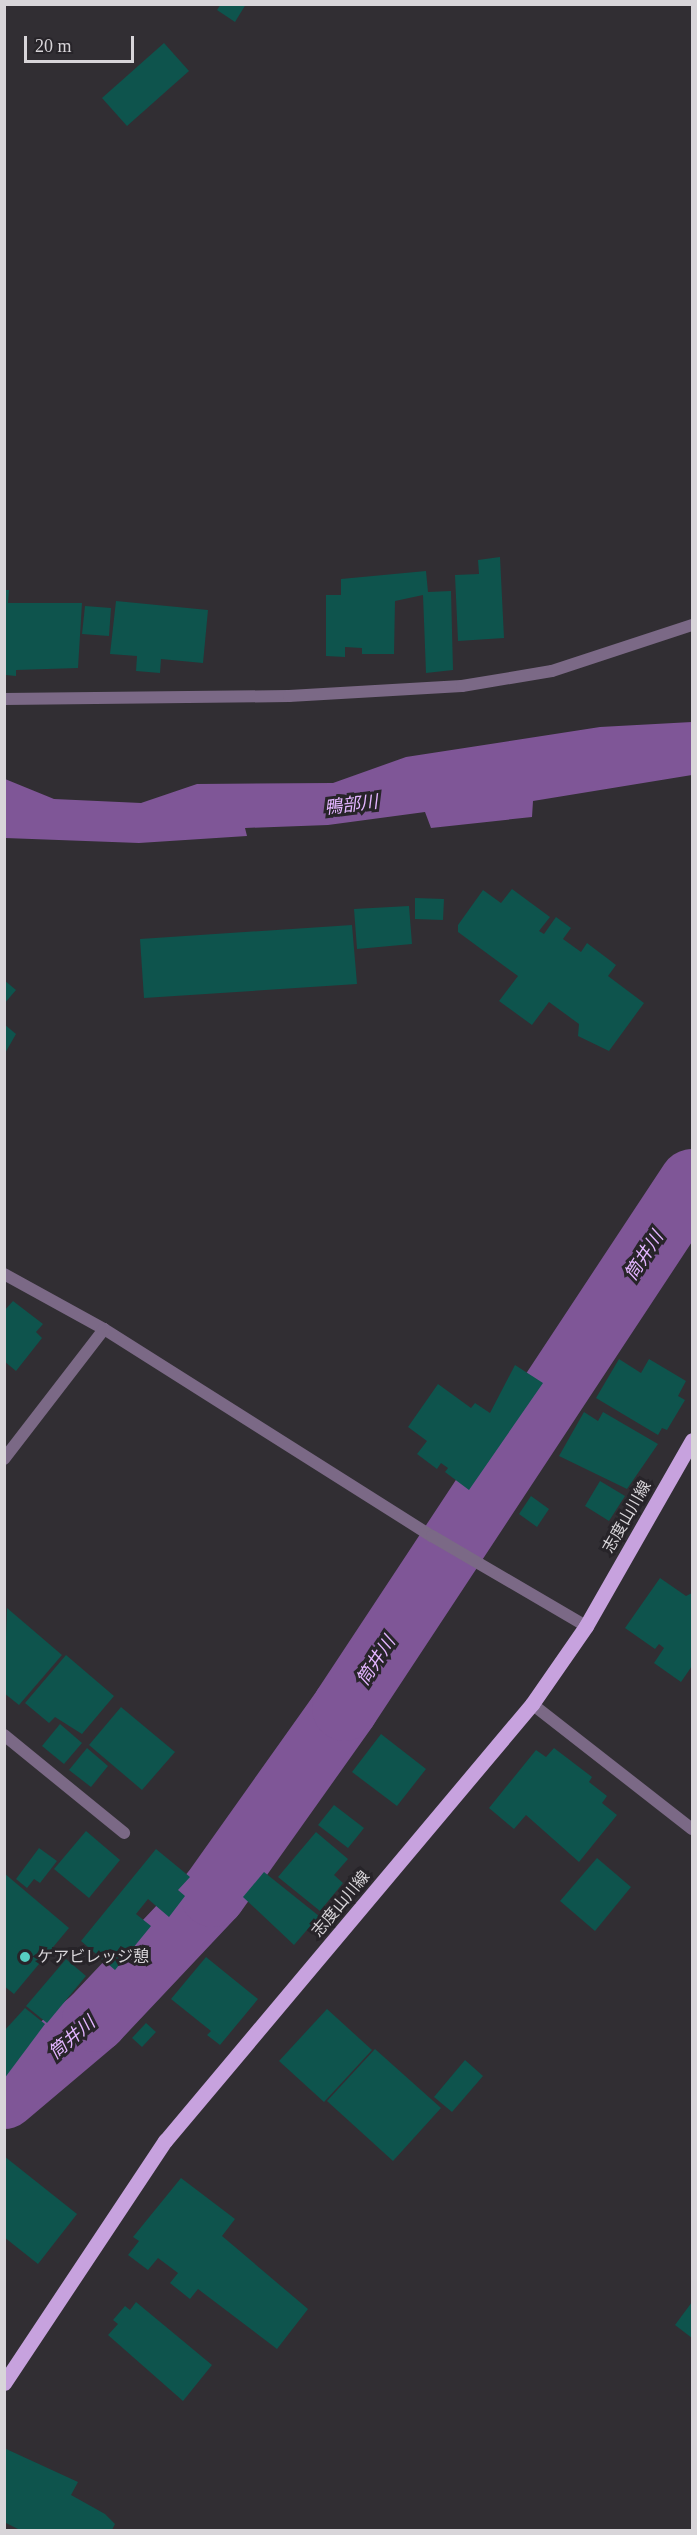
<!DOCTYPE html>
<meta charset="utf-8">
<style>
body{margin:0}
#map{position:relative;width:697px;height:2535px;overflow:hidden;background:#312e33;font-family:"Times New Roman","Noto Sans JP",serif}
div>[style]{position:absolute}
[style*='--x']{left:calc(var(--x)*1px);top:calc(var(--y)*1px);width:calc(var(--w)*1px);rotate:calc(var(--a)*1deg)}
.water>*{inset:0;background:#7f5697}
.river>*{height:66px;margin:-33px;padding:0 33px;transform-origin:33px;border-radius:33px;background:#7f5697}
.building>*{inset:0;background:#0e544d}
.minor>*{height:12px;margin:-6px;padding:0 6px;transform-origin:6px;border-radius:6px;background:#7b6986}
.primary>*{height:15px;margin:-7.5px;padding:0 7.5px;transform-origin:7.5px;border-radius:7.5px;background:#c7a2de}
.dots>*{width:16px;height:16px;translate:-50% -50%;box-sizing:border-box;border:3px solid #272429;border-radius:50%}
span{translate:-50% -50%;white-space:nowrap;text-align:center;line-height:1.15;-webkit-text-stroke:6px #272429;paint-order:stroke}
.street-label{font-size:16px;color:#d8d5d9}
.poi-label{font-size:16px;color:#d8d5d9}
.left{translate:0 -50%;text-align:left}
.water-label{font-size:18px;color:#e3b5ff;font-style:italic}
.frame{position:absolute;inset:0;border:6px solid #d8d5d9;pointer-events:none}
.scale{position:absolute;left:24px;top:36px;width:110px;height:27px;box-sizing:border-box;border:3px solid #d8d5d9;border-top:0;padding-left:8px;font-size:18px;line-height:21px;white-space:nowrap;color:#d8d5d9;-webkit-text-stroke:4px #272429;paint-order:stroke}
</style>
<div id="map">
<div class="water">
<i style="clip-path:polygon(692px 722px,692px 775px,533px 801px,532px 817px,431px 828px,425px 812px,328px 825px,245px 828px,247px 836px,139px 843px,5px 838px,5px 779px,54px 799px,141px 803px,197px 784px,333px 783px,406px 757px,600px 727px)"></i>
</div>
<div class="river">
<i style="--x:4;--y:2096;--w:119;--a:-40.2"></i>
<i style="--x:95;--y:2019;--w:172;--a:-46.7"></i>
<i style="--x:213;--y:1894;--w:228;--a:-54.6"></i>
<i style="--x:345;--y:1708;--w:630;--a:-56.59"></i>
</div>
<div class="building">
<i style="clip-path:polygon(221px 4px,246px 4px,235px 22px,217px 10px)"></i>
<i style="clip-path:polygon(164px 43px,189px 71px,127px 126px,102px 98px)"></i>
<i style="clip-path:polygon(500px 557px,504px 638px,458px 641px,455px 575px,479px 574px,478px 560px)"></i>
<i style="clip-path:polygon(426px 571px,428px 592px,451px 591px,453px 670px,426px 673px,423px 595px,395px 601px,394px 654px,362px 654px,362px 648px,345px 647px,345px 657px,326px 656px,326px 595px,341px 595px,341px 579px)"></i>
<i style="clip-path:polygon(4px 590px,9px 590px,8px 603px,82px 603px,78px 668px,16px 670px,16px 676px,6px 675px)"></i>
<i style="clip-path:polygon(116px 601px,208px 610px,203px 663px,161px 659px,160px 673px,136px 671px,137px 656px,110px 654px)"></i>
<i style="clip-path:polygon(85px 606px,111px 608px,109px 636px,82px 634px)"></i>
<i style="clip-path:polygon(512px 889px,550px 917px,539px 931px,544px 934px,556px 917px,571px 928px,563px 939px,581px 952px,587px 943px,616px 965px,608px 976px,644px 1003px,609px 1051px,578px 1036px,579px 1024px,549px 1002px,532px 1025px,499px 1001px,518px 976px,458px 932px,458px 925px,483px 890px,501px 903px)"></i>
<i style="clip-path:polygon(415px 898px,444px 899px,443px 920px,415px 919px)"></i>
<i style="clip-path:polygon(409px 906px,412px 944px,357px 949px,354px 909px)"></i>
<i style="clip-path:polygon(352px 925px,357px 984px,144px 998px,140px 939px)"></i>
<i style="clip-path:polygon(4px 980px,16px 990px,4px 1004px)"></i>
<i style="clip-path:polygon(4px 1024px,16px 1034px,4px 1055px)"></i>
<i style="clip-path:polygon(13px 1301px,43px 1324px,36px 1332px,42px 1338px,16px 1371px,4px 1361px,4px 1311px)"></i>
<i style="clip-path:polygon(619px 1359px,641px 1373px,649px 1359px,686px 1381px,678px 1396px,685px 1400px,667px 1430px,662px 1428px,658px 1435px,596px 1398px)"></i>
<i style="clip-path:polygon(515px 1365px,543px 1383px,469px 1490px,445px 1472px,448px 1468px,441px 1463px,437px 1469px,417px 1454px,427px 1441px,408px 1427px,438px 1384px,471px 1408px,475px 1403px,490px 1413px)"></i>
<i style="clip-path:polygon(584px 1412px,598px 1421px,603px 1412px,658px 1444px,627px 1489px,559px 1456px)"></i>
<i style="clip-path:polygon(600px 1481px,625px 1496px,609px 1521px,585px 1506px)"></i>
<i style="clip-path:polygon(531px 1496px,549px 1509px,537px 1527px,519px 1514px)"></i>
<i style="clip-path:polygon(660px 1578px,686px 1596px,692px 1593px,692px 1666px,681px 1682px,654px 1663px,664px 1648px,659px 1644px,655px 1649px,625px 1628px)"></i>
<i style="clip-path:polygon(7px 1608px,62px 1655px,19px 1705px,4px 1693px)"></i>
<i style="clip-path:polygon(66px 1655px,114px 1696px,82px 1734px,55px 1717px,49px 1723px,25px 1703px)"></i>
<i style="clip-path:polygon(121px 1707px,175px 1752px,142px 1790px,89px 1745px)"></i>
<i style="clip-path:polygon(60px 1724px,82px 1743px,64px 1764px,42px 1746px)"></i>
<i style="clip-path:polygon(381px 1734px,426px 1769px,397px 1806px,352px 1772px)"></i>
<i style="clip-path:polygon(87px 1748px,108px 1766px,91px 1787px,69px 1770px)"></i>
<i style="clip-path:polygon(554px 1748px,592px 1777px,589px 1782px,607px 1796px,602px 1803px,617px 1815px,579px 1862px,526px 1815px,514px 1829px,489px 1808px,536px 1750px,546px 1757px)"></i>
<i style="clip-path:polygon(334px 1805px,364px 1828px,348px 1848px,318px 1825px)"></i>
<i style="clip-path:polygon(86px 1831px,120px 1860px,89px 1898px,54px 1869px)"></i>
<i style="clip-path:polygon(316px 1832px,348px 1859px,334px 1875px,343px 1883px,320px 1911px,278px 1877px)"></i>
<i style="clip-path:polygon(39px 1848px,57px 1861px,40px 1883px,34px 1879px,27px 1888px,16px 1879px)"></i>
<i style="clip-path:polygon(156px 1849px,190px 1877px,178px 1890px,185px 1896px,169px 1917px,148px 1899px,136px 1914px,151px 1926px,115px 1970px,81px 1941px)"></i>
<i style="clip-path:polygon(597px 1858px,631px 1887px,595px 1931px,560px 1901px)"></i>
<i style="clip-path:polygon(264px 1872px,319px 1916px,294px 1945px,243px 1897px)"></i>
<i style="clip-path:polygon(4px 1873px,69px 1928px,14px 1994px,4px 1986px)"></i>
<i style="clip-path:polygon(206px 1957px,258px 1999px,220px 2045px,207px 2035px,211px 2031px,171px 1999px)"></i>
<i style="clip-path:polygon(66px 1959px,86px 1976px,47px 2023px,26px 2006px)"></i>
<i style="clip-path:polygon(25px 2008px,45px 2024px,4px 2079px,4px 2031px)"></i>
<i style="clip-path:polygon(327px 2009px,372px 2050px,324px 2102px,279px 2061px)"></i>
<i style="clip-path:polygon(146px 2023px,156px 2032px,142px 2047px,132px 2038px)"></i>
<i style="clip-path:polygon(375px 2049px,441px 2108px,393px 2161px,327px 2101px)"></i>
<i style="clip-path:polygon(465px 2060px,483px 2076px,452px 2112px,434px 2097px)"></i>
<i style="clip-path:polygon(4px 2156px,77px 2214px,38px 2264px,4px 2237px)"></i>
<i style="clip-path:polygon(181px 2178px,235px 2219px,222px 2236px,308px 2309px,277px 2349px,198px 2289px,190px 2299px,170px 2283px,178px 2273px,158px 2258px,148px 2270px,128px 2255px,139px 2241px,133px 2237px)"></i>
<i style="clip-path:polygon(136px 2302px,212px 2365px,183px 2401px,108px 2335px,118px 2324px,113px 2320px,125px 2306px,130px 2310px)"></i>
<i style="clip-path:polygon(692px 2302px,692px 2338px,675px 2325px)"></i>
<i style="clip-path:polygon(4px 2448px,78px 2482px,71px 2495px,105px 2514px,115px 2524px,112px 2530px,20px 2530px,4px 2522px)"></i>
</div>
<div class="minor">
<i style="--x:4;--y:699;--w:285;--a:-0.6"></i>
<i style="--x:289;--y:696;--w:173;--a:-3.3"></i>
<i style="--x:462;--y:686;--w:91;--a:-9.5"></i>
<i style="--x:552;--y:671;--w:147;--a:-18.2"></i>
<i style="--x:4;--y:1274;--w:114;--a:28.8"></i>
<i style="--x:104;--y:1329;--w:388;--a:32.3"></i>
<i style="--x:432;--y:1536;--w:178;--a:30.3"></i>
<i style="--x:4;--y:1459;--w:164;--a:-52.4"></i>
<i style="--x:532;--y:1704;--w:203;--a:38"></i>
<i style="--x:4;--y:1735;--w:155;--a:39.2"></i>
</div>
<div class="primary">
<i style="--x:4;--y:2383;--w:291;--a:-56.4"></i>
<i style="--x:165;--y:2141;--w:571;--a:-49.98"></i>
<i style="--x:532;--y:1704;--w:95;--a:-55.3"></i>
<i style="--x:586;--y:1626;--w:214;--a:-60.3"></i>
</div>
<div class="dots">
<i style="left:25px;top:1957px;background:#57cec1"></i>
</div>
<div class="street-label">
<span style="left:627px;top:1517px;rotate:-60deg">志度山川線</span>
<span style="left:341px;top:1904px;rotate:-50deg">志度山川線</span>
</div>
<div class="poi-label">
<span class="left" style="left:37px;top:1957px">ケアビレッジ憩</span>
</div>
<div class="water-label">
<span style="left:351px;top:805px;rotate:-7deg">鴨部川</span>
<span style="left:644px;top:1256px;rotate:-57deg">筒井川</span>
<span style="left:376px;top:1661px;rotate:-57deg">筒井川</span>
<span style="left:72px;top:2038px;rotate:-41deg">筒井川</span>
</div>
<div class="frame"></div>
<div class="scale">20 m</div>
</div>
